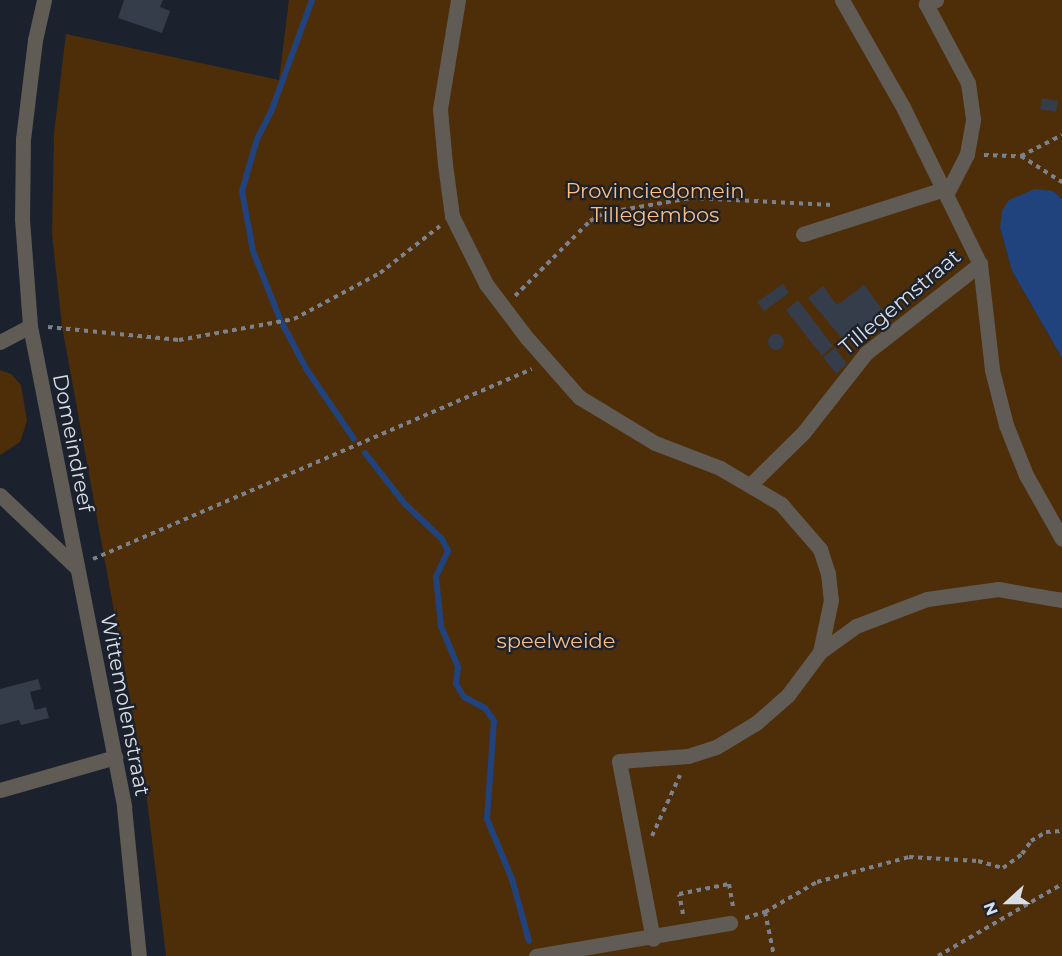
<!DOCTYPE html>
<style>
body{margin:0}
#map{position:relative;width:1062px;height:956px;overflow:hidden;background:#1b222d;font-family:Montserrat,sans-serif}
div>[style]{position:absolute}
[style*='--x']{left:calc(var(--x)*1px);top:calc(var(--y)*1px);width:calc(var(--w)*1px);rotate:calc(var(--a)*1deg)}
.green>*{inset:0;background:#4e2e08}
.water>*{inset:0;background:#21437d}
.stream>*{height:6px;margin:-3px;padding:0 3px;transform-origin:3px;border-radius:3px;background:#21437d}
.building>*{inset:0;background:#353d4a}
.round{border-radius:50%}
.path>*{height:4px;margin-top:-2px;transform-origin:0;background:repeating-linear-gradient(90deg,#7c828c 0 4.5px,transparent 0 9px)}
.minor>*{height:15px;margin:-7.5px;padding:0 7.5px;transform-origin:7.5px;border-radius:7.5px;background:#605b55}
span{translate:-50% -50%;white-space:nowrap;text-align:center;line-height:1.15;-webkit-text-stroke:4.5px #1b222d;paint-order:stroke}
.park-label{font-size:21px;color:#ffbe7f}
.street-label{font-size:21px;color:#d9dee6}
.north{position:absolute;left:978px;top:872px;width:60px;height:60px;-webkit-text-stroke:4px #1b222d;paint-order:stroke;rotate:249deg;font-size:16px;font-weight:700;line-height:24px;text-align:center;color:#d9dee6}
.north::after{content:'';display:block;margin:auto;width:21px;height:27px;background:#d9dee6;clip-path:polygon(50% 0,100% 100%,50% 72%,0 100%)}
</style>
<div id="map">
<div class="green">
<i style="clip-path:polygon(289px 0,1062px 0,1062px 199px,1053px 191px,1000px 228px,1012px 271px,1062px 358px,1062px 956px,166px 956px,144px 775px,62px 326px,52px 234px,54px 133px,66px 34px,279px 80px)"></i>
<i style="clip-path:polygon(0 370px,11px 374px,21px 385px,27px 421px,20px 442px,0 455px)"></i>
</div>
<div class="water">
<i style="clip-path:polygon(1035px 189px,1053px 191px,1062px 199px,1062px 358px,1012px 271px,1000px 228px,1002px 211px,1009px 200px)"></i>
</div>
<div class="stream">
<i style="--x:280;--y:319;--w:73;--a:-111.7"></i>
<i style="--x:253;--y:251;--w:61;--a:-100.4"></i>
<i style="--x:242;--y:191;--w:54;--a:-73.9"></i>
<i style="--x:257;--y:139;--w:30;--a:-63"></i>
<i style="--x:271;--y:112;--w:119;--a:-69.9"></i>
<i style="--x:282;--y:323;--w:53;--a:62"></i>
<i style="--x:307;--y:370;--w:83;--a:55.7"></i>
<i style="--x:365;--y:453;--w:63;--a:52"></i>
<i style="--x:404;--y:503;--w:52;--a:43.5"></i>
<i style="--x:442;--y:539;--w:13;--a:63"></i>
<i style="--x:448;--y:551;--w:29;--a:115"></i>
<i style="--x:436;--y:577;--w:49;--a:84.2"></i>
<i style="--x:441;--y:626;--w:44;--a:67.5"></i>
<i style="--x:458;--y:667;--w:17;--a:97"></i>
<i style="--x:456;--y:684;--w:15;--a:58"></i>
<i style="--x:464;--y:697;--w:24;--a:28"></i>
<i style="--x:485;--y:708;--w:16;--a:55"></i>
<i style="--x:494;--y:721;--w:98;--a:94.1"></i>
<i style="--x:487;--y:819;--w:65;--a:67.4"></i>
<i style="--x:512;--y:879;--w:64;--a:74.7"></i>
</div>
<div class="building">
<i style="clip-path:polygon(124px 0,163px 0,160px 7px,170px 11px,162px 33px,118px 18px)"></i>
<i style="clip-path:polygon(1042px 98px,1058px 101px,1056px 112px,1040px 109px)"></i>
<i style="clip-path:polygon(783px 284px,789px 293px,764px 311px,757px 302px)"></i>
<i style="clip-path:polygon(864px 285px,885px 313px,845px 342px,808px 298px,823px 286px,837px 305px)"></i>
<i style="clip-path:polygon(798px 300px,833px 346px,822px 356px,786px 310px)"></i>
<i class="round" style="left:768px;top:334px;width:16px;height:16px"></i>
<i style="clip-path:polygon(835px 348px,847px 364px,836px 374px,823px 357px)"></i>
<i style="clip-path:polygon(38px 679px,41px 689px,30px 692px,35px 710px,46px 707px,49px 718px,21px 725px,19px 720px,0 725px,0 689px)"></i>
</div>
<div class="path">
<i style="--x:984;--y:155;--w:37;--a:2"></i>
<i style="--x:1021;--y:156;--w:49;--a:32.4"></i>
<i style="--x:1021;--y:156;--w:46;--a:-27.1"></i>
<i style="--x:515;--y:296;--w:106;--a:-45"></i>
<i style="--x:590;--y:221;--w:16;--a:-30"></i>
<i style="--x:604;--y:213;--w:88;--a:-9.8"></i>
<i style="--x:691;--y:198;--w:142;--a:2.8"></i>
<i style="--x:48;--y:327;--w:132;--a:5.7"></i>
<i style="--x:179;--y:340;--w:117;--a:-10.3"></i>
<i style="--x:294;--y:319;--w:98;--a:-28.1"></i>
<i style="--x:380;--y:273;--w:76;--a:-38.1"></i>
<i style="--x:93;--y:559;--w:478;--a:-23.4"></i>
<i style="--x:652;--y:836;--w:67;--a:-65.3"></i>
<i style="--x:765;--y:912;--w:45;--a:78.4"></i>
<i style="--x:683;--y:914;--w:20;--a:-101"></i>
<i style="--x:679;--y:894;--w:51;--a:-11.3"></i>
<i style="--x:729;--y:884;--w:23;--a:80"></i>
<i style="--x:745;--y:918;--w:21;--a:-17"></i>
<i style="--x:765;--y:912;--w:60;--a:-30"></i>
<i style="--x:817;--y:882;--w:95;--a:-15.2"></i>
<i style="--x:909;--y:857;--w:69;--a:3.3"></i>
<i style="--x:978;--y:861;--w:26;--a:16"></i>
<i style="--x:1003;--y:868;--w:24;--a:-36"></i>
<i style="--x:1022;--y:854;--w:16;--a:-55"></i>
<i style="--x:1031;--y:841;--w:17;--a:-31"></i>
<i style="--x:1046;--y:832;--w:16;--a:-4"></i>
<i style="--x:938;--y:956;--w:143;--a:-30.1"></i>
</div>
<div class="minor">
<i style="--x:44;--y:0;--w:41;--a:102.7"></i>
<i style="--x:35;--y:40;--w:100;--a:96.9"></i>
<i style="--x:23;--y:139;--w:80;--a:90.7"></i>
<i style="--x:22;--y:219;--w:107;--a:85.7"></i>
<i style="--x:30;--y:326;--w:490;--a:78.9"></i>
<i style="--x:124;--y:807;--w:150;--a:84.3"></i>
<i style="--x:458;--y:0;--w:110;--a:99.4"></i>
<i style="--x:440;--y:109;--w:55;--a:84.8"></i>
<i style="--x:445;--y:164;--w:52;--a:82.3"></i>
<i style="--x:452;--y:216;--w:76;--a:63.4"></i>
<i style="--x:486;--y:284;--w:68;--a:52.8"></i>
<i style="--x:527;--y:338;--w:79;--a:48.6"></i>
<i style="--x:579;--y:397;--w:89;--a:31.2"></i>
<i style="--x:655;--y:443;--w:70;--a:21"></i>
<i style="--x:720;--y:468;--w:71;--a:30.5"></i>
<i style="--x:781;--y:504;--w:60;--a:49.1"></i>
<i style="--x:820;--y:549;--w:25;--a:72"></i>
<i style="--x:828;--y:573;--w:27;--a:84"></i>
<i style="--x:831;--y:600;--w:53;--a:101.9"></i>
<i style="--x:820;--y:652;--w:54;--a:126.7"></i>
<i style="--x:788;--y:695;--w:43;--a:138.8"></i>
<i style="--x:756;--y:723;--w:47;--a:149"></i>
<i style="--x:716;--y:747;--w:29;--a:162"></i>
<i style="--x:688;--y:756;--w:69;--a:175.9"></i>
<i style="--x:619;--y:761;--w:181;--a:79.2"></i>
<i style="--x:842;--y:0;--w:121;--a:60.3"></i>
<i style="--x:902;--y:105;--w:177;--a:63.9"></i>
<i style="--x:980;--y:264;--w:107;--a:83.5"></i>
<i style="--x:992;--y:370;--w:57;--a:75.7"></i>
<i style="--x:1006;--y:425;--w:54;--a:68.2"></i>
<i style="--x:1026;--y:475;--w:73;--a:60.6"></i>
<i style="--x:936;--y:0;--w:11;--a:158"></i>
<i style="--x:926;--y:4;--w:89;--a:62"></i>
<i style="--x:968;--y:83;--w:37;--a:82"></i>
<i style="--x:973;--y:120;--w:35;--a:100"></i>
<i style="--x:967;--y:154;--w:44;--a:117.1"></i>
<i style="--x:803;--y:234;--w:148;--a:-17.7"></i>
<i style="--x:0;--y:342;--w:34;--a:-28"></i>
<i style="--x:750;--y:485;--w:74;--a:-44.5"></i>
<i style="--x:803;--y:433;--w:102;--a:-51.8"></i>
<i style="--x:866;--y:353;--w:145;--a:-38"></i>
<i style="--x:0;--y:495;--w:105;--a:43.5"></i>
<i style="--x:820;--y:652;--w:44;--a:-35.8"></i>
<i style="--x:856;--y:626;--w:76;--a:-20.8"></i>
<i style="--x:927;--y:599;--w:72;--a:-8"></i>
<i style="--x:998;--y:589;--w:65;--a:9.8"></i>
<i style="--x:0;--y:790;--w:120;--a:-16"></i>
<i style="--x:536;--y:956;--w:197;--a:-9.7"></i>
</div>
<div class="park-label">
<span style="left:655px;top:203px">Provinciedomein<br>Tillegembos</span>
<span style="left:556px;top:641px">speelweide</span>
</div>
<div class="street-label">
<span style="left:900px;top:302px;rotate:-40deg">Tillegemstraat</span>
<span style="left:73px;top:443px;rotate:79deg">Domeindreef</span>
<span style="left:125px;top:705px;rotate:79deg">Wittemolenstraat</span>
</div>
<div class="north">N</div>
</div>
